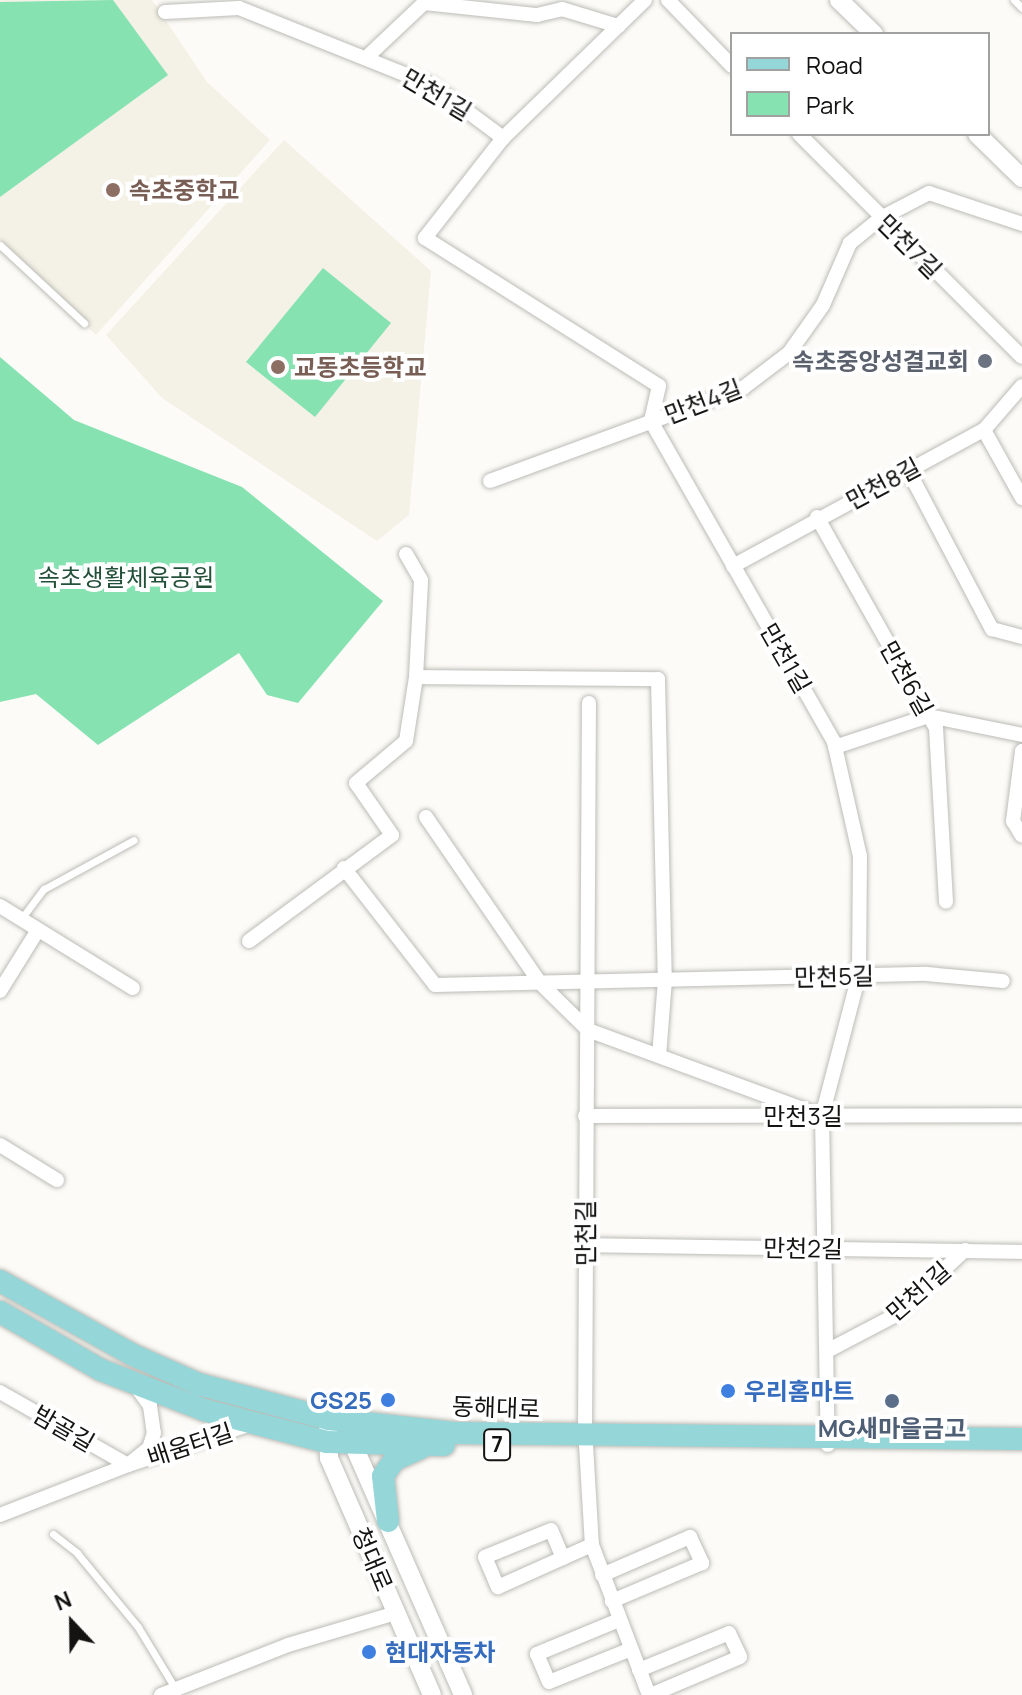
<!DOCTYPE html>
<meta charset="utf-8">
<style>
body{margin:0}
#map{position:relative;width:1022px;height:1695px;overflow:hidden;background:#fcfbf7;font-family:Manrope,"Noto Sans KR",sans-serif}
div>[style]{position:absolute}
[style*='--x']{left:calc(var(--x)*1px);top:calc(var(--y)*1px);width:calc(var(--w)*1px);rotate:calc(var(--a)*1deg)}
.built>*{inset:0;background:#f4f2e6}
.green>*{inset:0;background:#86e2b1}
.roads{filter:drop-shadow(0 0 2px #bcbcb7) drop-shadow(0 0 2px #bcbcb7)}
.service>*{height:7px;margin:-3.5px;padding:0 3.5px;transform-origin:3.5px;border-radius:3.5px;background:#fff}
.minor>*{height:14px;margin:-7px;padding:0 7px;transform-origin:7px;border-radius:7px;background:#fff}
.tertiary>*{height:18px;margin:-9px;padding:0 9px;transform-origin:9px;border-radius:9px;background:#fff}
.primary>*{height:22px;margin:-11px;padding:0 11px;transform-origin:11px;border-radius:11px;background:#95d6d9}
.dots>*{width:22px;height:22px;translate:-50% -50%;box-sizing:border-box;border:4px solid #fff;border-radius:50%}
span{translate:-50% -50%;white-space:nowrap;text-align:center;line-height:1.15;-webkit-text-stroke:8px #fff;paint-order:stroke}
.shield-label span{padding:2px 6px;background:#fff;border:2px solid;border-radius:6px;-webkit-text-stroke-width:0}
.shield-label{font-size:22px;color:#141312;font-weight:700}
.street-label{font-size:24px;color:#141312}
.education-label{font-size:24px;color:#785e54;font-weight:700}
.left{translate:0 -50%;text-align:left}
.worship-label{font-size:24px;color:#5b616d;font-weight:700}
.right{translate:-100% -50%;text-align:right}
.park-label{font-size:24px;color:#235039}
.shop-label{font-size:24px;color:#366cbe;font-weight:700}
.service-label{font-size:24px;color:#4e5e75;font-weight:700}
.legend{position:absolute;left:730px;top:32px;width:260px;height:104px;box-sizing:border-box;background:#fff;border:2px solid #a1a1a0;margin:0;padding:10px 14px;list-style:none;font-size:24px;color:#141312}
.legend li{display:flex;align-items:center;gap:16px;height:40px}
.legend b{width:40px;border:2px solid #a1a1a0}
.north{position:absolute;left:32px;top:1583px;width:80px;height:80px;-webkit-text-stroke:6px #fff;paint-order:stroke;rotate:338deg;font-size:22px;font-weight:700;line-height:32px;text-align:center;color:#141312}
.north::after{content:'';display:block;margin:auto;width:28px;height:36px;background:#141312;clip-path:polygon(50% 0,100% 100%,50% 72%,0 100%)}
</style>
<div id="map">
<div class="built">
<i style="clip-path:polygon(0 0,152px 0,207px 82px,270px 140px,96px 335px,0 239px)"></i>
<i style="clip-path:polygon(284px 140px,431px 271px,409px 515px,377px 541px,162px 398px,106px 335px)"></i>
</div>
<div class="green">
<i style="clip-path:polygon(113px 0,168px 75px,0 197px,0 2px)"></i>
<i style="clip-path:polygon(323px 268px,391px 323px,315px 417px,246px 362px)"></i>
<i style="clip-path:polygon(0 357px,74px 420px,242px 487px,383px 601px,298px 703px,267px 695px,239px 653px,98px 745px,36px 694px,0 702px)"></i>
</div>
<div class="roads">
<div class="service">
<i style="--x:1014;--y:0;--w:11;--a:45"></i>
<i style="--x:0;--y:245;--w:115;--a:42.9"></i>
<i style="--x:21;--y:919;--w:38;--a:-53"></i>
<i style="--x:44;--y:889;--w:102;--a:-28.6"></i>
<i style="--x:53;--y:1534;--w:31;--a:38"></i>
<i style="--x:77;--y:1553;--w:96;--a:50.5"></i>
<i style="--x:138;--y:1627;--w:71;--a:58.8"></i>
</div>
<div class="minor">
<i style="--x:645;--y:0;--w:198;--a:135.8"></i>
<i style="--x:503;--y:138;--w:127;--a:128"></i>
<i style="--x:425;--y:238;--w:277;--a:32.3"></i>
<i style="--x:659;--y:386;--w:36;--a:103"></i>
<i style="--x:651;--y:421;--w:369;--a:60.3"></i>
<i style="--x:834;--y:742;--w:117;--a:77.2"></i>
<i style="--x:860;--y:856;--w:119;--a:90.5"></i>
<i style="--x:859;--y:975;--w:146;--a:104.7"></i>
<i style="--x:822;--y:1116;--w:329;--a:89"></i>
<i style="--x:668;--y:0;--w:92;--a:45.9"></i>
<i style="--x:165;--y:12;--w:74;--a:-3.1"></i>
<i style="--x:239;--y:8;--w:208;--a:21.8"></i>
<i style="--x:432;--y:85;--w:89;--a:36.7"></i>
<i style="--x:368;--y:56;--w:77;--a:-43.4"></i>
<i style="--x:424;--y:3;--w:114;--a:6.1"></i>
<i style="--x:537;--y:15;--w:26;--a:-13"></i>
<i style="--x:562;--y:9;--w:59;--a:16.9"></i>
<i style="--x:799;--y:134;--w:315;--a:45"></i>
<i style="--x:984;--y:430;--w:78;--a:60.8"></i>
<i style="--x:908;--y:470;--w:180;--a:62.2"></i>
<i style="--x:992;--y:629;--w:31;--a:15"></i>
<i style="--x:490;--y:481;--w:270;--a:-20.2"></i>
<i style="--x:743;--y:388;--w:58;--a:-37.3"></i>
<i style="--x:789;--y:353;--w:59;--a:-54.7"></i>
<i style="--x:823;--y:305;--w:68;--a:-66.5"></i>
<i style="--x:850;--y:243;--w:40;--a:-39"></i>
<i style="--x:881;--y:218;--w:54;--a:-27.5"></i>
<i style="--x:929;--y:193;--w:98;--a:18.4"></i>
<i style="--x:817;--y:517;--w:242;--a:60.6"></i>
<i style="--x:936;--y:728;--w:174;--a:86.7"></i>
<i style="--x:733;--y:566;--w:285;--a:-28.5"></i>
<i style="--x:984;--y:430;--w:58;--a:-49.2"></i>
<i style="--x:416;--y:677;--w:242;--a:0.5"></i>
<i style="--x:658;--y:679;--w:301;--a:88.7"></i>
<i style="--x:665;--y:980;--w:76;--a:94.5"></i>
<i style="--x:835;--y:747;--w:99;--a:-18.3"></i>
<i style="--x:929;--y:716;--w:95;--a:11.5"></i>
<i style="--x:1022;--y:751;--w:71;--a:97.3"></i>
<i style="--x:1013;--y:821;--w:17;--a:59"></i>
<i style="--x:426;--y:817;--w:201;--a:55.5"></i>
<i style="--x:540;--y:983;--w:67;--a:44.4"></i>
<i style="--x:588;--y:1030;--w:249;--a:20.2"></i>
<i style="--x:344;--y:868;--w:148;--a:52.1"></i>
<i style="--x:435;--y:985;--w:492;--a:-1.3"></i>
<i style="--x:927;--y:974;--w:76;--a:5.3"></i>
<i style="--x:0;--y:906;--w:156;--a:31.7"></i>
<i style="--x:249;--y:941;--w:178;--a:-36.5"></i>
<i style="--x:392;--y:835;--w:63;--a:-124.7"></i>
<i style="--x:356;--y:783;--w:65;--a:-40"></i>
<i style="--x:406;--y:741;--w:65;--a:-81.1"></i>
<i style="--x:416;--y:677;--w:97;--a:-87"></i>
<i style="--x:421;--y:580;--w:30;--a:-120"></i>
<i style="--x:0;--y:991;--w:72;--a:-58.1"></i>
<i style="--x:585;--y:1116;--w:437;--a:-0.1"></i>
<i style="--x:0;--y:1145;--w:67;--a:31.6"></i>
<i style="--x:584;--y:1245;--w:438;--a:0.9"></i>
<i style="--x:827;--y:1351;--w:76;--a:-27.6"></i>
<i style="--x:894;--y:1316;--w:97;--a:-42.9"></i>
<i style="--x:135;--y:1385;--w:26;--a:54"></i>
<i style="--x:150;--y:1406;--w:27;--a:82"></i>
<i style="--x:154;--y:1433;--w:16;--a:108"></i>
<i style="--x:149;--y:1448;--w:27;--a:141"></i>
<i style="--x:128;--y:1465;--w:126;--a:-18.4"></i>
<i style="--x:0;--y:1392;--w:147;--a:29.7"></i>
<i style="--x:585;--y:1435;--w:732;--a:-89.69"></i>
<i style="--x:586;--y:1445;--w:100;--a:86.6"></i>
<i style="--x:592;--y:1545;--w:160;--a:69.2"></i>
<i style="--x:0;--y:1515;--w:137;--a:-21.3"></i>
<i style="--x:563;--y:1558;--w:30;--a:-113"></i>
<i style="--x:551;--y:1530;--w:71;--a:157.8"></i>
<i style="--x:485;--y:1557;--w:33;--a:67"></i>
<i style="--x:498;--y:1587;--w:103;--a:-24.1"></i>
<i style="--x:602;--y:1575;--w:96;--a:-23.4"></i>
<i style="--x:690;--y:1537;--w:29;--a:65"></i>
<i style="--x:702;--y:1563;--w:98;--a:157.1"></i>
<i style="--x:619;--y:1620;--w:89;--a:157.5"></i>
<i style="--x:537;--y:1654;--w:30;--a:67"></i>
<i style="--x:549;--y:1682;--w:88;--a:-21.9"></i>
<i style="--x:639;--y:1670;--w:97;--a:-22.3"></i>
<i style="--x:729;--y:1633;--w:26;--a:65"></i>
<i style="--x:740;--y:1657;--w:97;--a:156.9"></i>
<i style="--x:161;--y:1695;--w:136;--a:-21.5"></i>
<i style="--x:288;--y:1645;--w:113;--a:-16.5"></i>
</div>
<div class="tertiary">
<i style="--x:839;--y:0;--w:49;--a:44.2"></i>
<i style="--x:977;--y:134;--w:63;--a:44.4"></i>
<i style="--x:328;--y:1430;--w:28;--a:88"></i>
<i style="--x:329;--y:1458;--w:258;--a:66.5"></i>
<i style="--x:353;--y:1433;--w:11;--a:90"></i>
<i style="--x:353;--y:1444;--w:274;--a:66.3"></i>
</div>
<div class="primary">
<i style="--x:0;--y:1281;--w:152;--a:29.1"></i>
<i style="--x:133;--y:1355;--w:71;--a:24"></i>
<i style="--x:198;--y:1384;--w:136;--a:15"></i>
<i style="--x:329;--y:1419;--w:126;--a:6.4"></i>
<i style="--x:454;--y:1433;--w:568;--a:0.61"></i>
<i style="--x:0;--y:1312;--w:116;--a:29.9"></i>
<i style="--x:101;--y:1370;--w:110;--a:21.2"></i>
<i style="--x:204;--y:1410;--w:127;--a:14.6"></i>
<i style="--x:327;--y:1442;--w:117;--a:1.5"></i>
<i style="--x:388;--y:1521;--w:45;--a:-96.3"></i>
<i style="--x:383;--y:1476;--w:19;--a:-55"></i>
<i style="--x:394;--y:1460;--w:30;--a:-24"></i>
</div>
</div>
<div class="dots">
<i style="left:113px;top:190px;background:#8d6e63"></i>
<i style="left:985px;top:361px;background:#6b7280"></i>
<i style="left:278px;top:367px;background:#8d6e63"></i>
<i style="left:728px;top:1391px;background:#3f7fe0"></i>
<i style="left:388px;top:1400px;background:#3f7fe0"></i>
<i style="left:892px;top:1401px;background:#5c6f8a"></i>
<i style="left:369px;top:1652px;background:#3f7fe0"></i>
</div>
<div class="shield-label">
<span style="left:497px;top:1445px">7</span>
</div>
<div class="street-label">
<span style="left:437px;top:94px;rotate:31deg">만천1길</span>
<span style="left:910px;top:246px;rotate:45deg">만천7길</span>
<span style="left:703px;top:401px;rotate:-21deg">만천4길</span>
<span style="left:883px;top:483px;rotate:-28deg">만천8길</span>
<span style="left:786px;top:658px;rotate:60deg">만천1길</span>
<span style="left:907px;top:678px;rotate:61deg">만천6길</span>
<span style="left:834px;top:976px;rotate:-1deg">만천5길</span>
<span style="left:803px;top:1116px">만천3길</span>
<span style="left:585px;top:1233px;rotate:-90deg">만천길</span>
<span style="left:803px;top:1248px;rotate:1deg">만천2길</span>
<span style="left:918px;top:1291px;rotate:-41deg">만천1길</span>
<span style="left:496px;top:1407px;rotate:2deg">동해대로</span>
<span style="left:64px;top:1428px;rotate:30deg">밤골길</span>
<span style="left:190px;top:1444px;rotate:-18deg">배움터길</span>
<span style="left:373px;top:1559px;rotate:67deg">청대로</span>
</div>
<div class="education-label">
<span class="left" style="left:129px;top:190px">속초중학교</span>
<span class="left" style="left:294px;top:367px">교동초등학교</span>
</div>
<div class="worship-label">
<span class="right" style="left:969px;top:361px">속초중앙성결교회</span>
</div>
<div class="park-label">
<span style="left:126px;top:577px">속초생활체육공원</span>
</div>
<div class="shop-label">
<span class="left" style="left:744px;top:1391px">우리홈마트</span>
<span class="right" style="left:372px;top:1400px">GS25</span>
<span class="left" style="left:385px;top:1652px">현대자동차</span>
</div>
<div class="service-label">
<span style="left:892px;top:1428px">MG새마을금고</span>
</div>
<ul class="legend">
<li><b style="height:10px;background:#95d6d9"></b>Road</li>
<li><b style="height:22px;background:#86e2b1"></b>Park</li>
</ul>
<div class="north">N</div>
</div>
